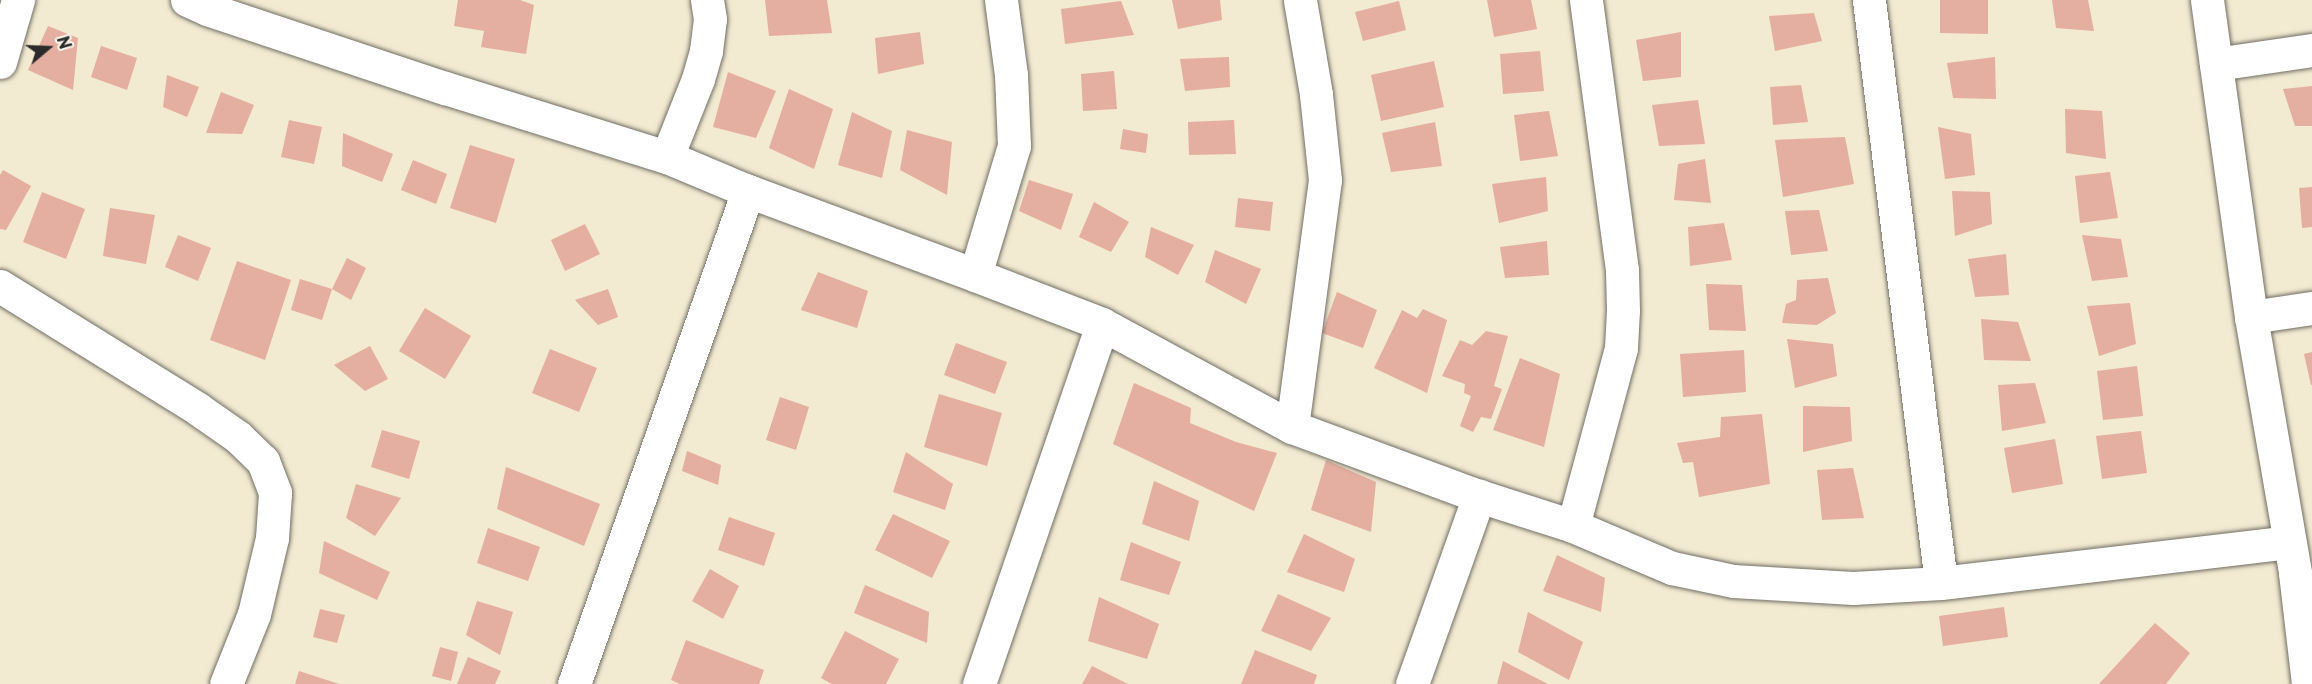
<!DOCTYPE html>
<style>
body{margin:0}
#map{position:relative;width:2312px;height:684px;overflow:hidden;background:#f2ead1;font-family:"Playpen Sans",sans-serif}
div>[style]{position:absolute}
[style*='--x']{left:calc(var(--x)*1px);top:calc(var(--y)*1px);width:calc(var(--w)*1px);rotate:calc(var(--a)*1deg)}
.building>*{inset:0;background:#e4aea0}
.roads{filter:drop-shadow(0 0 2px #716e65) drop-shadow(0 0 2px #716e65)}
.minor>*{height:33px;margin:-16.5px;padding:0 16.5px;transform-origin:16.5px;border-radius:16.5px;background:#fff}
span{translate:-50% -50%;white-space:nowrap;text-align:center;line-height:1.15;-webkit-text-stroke:5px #fbf7ec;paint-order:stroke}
.north{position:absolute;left:18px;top:18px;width:60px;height:60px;-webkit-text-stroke:4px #fbf7ec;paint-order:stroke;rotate:71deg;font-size:16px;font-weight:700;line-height:24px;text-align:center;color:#2b2b2b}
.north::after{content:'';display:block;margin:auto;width:21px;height:27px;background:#2b2b2b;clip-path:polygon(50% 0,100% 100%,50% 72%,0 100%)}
</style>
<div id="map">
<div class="building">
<i style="clip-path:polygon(458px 0,520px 0,534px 5px,526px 54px,481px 47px,484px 31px,454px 26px)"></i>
<i style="clip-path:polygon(765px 0,827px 0,832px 33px,769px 36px)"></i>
<i style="clip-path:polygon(1172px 0,1220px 0,1222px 20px,1178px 29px)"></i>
<i style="clip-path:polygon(1487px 0,1531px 0,1537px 29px,1494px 37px)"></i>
<i style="clip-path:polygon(1940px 0,1988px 0,1988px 34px,1940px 33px)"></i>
<i style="clip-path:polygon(2052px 0,2088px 0,2094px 31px,2056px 28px)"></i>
<i style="clip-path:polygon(1121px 1px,1134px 35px,1065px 44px,1061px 9px)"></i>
<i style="clip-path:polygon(1399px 1px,1406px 30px,1363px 41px,1355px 12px)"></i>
<i style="clip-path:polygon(1814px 13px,1822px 41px,1775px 51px,1769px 16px)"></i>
<i style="clip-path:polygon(48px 26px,78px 38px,73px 90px,28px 70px)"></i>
<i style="clip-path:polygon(920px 32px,924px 64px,878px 74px,875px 38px)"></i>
<i style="clip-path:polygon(1681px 32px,1681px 77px,1643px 81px,1636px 40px)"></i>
<i style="clip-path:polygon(101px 46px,137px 58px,127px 90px,91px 77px)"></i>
<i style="clip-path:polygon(1540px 51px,1544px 91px,1503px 94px,1500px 54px)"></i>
<i style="clip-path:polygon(1229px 57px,1230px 87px,1185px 91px,1180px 59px)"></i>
<i style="clip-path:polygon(1995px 57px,1996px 99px,1953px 98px,1947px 63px)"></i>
<i style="clip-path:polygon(1434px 61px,1444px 107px,1381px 121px,1371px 75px)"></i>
<i style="clip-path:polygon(1114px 71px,1117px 109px,1083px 111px,1081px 74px)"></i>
<i style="clip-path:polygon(728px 72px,776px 91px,756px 138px,713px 127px)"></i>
<i style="clip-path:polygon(167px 75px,199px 87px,187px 117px,163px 107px)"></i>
<i style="clip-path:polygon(1801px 85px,1808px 122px,1773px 125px,1770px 87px)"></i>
<i style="clip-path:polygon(2312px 86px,2312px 126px,2295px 126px,2283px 89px)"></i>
<i style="clip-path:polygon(789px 89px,833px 109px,814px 169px,769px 148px)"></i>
<i style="clip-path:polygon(221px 92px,254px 105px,242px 134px,206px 133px)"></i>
<i style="clip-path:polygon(1698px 100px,1705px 144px,1659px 146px,1652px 105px)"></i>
<i style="clip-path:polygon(2065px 109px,2102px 111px,2106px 159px,2066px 153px)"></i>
<i style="clip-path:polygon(1549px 111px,1558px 156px,1520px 161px,1514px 115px)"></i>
<i style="clip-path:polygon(852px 112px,892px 131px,882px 178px,838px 165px)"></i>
<i style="clip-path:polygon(289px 120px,322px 127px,314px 164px,281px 157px)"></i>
<i style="clip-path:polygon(1234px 120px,1236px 154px,1189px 155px,1188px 122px)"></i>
<i style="clip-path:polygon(1435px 122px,1442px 166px,1391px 172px,1382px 133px)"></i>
<i style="clip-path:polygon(1938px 127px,1971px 134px,1975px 175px,1945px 179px)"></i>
<i style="clip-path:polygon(1123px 129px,1148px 134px,1146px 153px,1120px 149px)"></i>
<i style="clip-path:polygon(907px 130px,952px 142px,947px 195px,900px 170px)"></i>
<i style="clip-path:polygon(343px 133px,393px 154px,382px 182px,342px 166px)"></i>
<i style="clip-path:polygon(1845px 137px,1854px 184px,1783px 197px,1775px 140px)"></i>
<i style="clip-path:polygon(470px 145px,515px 159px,496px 223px,450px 208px)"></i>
<i style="clip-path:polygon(1705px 159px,1711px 203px,1674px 200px,1678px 164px)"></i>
<i style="clip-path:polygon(413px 160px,447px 174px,436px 204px,401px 190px)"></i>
<i style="clip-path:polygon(3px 170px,31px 186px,6px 230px,0 229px,0 175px)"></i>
<i style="clip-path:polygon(2110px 172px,2118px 218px,2080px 223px,2075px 176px)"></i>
<i style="clip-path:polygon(1546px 177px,1548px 211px,1499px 223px,1492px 184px)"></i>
<i style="clip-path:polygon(1029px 180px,1073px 194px,1061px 230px,1019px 211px)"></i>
<i style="clip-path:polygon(2312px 187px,2312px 227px,2302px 228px,2299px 188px)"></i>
<i style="clip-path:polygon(1952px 191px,1990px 192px,1992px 224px,1955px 236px)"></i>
<i style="clip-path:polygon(42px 192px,85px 209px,66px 259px,23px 242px)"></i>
<i style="clip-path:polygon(1238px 198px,1273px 202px,1270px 231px,1235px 227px)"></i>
<i style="clip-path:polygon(1094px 202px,1129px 222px,1111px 252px,1079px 237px)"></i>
<i style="clip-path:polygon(110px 208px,155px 215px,146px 264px,103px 256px)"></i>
<i style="clip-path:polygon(1819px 210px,1828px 251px,1791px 255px,1785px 211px)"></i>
<i style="clip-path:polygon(1724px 223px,1732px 260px,1690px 266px,1688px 227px)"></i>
<i style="clip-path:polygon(585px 224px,600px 254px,565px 271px,551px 240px)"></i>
<i style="clip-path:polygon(1151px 227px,1194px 245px,1178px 275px,1145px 257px)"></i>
<i style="clip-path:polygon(178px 235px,211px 248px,198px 281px,165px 267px)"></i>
<i style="clip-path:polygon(2082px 235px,2121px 239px,2128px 277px,2092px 281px)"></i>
<i style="clip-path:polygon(1547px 241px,1549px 275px,1505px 278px,1500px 247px)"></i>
<i style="clip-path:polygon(1215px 250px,1261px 269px,1246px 304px,1205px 282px)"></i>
<i style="clip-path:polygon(2006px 254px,2009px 295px,1975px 297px,1968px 259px)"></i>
<i style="clip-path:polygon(347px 258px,366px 268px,351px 300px,332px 289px)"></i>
<i style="clip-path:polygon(237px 261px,291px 280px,265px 360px,210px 340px)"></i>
<i style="clip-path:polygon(818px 272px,868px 291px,857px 328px,801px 310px)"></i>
<i style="clip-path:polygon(1828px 278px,1836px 313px,1817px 325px,1782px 323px,1786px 304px,1796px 300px,1797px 280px)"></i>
<i style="clip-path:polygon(300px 279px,332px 289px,322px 320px,291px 310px)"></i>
<i style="clip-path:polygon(1706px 284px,1742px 285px,1746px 331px,1709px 330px)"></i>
<i style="clip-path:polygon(608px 289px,618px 317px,598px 325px,575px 300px)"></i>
<i style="clip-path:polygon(1337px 292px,1377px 310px,1363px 348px,1322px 333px)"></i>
<i style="clip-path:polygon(2130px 303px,2136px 344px,2099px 356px,2087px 306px)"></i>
<i style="clip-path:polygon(425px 308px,471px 336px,445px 379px,399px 351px)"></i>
<i style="clip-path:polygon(1423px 309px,1447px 320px,1427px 393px,1374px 368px,1402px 310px,1417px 318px)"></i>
<i style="clip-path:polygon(1981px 319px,2018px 322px,2031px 361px,1984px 360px)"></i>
<i style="clip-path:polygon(1486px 331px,1508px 336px,1494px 386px,1502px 389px,1491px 419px,1481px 417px,1473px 432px,1460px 426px,1471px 396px,1464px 393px,1465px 384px,1442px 376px,1460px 340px,1472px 345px)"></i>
<i style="clip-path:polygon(1787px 339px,1833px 344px,1837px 376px,1795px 388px)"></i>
<i style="clip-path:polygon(956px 343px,1007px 362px,995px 394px,944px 375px)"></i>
<i style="clip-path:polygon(370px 346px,388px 379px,365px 391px,334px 365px)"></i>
<i style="clip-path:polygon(550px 349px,597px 368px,579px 412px,532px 393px)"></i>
<i style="clip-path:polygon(1744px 350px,1746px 392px,1683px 397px,1680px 354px)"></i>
<i style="clip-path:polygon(2312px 352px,2312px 385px,2311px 385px,2304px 354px)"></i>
<i style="clip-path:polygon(1520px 358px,1560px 374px,1544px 447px,1493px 430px)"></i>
<i style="clip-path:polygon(2137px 366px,2143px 416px,2103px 420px,2097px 371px)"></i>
<i style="clip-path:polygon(1134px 383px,1191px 408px,1190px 423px,1236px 442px,1277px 453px,1254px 511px,1113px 444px)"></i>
<i style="clip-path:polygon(2035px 383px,2046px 423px,2002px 431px,1998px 385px)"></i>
<i style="clip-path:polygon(939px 394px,1002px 413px,987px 466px,924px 447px)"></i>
<i style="clip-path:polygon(780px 397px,809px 407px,796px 450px,766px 440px)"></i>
<i style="clip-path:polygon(1803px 406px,1850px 407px,1852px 441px,1803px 452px)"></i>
<i style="clip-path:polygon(1762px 414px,1770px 484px,1699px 497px,1693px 462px,1683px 463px,1677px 443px,1720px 437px,1721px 417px)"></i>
<i style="clip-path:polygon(382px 430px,420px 441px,409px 479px,371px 467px)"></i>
<i style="clip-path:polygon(2141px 431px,2147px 473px,2102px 479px,2096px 436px)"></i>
<i style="clip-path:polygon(2055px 439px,2063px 484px,2012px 493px,2004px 448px)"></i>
<i style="clip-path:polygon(687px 451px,721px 465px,718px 485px,682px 471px)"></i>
<i style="clip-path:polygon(906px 452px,953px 484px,945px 510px,893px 492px)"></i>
<i style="clip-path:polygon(1326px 460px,1376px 482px,1371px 532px,1311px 510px)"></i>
<i style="clip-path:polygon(506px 467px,600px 504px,584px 546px,497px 509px)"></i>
<i style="clip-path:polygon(1853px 468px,1864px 518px,1822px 520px,1817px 470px)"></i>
<i style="clip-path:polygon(1154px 481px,1199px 501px,1189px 541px,1142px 524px)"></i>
<i style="clip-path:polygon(356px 484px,401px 498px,375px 536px,346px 518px)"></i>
<i style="clip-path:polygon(893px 514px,950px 541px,932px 578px,875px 550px)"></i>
<i style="clip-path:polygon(729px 517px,775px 533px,764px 566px,718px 550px)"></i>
<i style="clip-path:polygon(488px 528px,540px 547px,528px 581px,477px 563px)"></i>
<i style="clip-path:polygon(1304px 534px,1355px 559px,1344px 592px,1287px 572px)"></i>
<i style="clip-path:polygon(324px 541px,390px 572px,377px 600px,319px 573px)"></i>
<i style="clip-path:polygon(1131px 542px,1181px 562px,1169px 595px,1120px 580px)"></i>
<i style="clip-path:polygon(1557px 555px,1605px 578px,1601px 612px,1543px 591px)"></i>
<i style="clip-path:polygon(710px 569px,739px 586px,723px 619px,692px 601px)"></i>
<i style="clip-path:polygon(865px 585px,929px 612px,927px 643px,854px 613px)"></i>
<i style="clip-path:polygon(1278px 594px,1331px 618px,1311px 651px,1261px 631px)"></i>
<i style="clip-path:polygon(1099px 597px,1159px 624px,1147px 659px,1088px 641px)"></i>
<i style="clip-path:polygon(477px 601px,513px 612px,500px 655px,466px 635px)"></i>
<i style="clip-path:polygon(2004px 607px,2008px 637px,1943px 646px,1939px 616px)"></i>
<i style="clip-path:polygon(320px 609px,345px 615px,337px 643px,313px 637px)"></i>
<i style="clip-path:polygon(1528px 612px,1583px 642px,1569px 680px,1518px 652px)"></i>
<i style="clip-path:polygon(2155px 623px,2190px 653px,2166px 684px,2099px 684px)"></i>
<i style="clip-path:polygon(845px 631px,899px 659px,886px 684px,832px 684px,821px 678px)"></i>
<i style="clip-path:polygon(686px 640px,764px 670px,759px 684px,680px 684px,671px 680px)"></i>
<i style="clip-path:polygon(440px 647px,458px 652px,451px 681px,432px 676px)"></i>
<i style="clip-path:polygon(1255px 650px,1317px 675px,1314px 684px,1241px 684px)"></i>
<i style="clip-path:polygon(468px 657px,501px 671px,495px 684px,457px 684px)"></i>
<i style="clip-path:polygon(1503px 661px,1548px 684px,1497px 684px)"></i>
<i style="clip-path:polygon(1092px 666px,1128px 684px,1082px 684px)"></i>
<i style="clip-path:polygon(299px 671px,339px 684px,295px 684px)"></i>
</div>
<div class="roads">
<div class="minor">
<i style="--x:187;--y:0;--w:22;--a:24"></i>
<i style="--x:207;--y:9;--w:251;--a:18.4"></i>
<i style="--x:445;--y:88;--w:232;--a:17.3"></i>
<i style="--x:667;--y:157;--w:88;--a:22.8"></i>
<i style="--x:748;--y:191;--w:242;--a:20.3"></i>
<i style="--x:975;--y:275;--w:136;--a:21.1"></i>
<i style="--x:1102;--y:324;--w:216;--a:28.5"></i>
<i style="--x:1292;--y:427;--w:199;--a:20.3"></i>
<i style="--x:1479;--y:496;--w:99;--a:17.7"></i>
<i style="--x:1573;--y:526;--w:108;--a:23"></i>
<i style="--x:1672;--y:568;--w:62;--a:12"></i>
<i style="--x:1733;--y:581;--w:120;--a:3.3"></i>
<i style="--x:1853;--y:588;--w:88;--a:-3.3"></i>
<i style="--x:1941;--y:583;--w:350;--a:-6.7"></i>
<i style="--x:1869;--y:0;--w:587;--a:82.96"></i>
<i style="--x:2207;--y:0;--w:320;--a:82.1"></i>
<i style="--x:2251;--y:317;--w:260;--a:80.2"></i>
<i style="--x:2295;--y:573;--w:112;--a:83.3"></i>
<i style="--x:0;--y:62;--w:65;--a:-73.8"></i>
<i style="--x:2216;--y:64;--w:97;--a:-8.3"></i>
<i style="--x:667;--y:157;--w:84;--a:-68.3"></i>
<i style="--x:698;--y:79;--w:29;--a:-74"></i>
<i style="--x:706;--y:51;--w:32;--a:-83"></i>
<i style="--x:710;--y:19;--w:19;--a:-99"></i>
<i style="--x:975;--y:275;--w:135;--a:-73.2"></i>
<i style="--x:1014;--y:146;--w:71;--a:-92.4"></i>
<i style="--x:1011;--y:75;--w:76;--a:-97.6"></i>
<i style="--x:0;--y:286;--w:233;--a:31.8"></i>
<i style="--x:198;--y:409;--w:49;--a:35"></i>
<i style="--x:238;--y:437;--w:35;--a:44"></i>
<i style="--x:263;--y:461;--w:34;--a:69"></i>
<i style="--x:275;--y:493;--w:45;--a:93.8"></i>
<i style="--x:272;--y:538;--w:78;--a:103.3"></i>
<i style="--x:254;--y:614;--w:75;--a:111.8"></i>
<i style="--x:2251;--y:317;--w:62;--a:-8.4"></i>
<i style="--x:1292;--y:427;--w:249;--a:-82.4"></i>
<i style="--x:1325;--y:180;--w:86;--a:-96"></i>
<i style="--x:1316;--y:94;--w:95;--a:-99.7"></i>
<i style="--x:1573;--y:526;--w:184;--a:-74.9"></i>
<i style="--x:1621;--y:348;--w:37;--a:-87"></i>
<i style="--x:1623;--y:311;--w:41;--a:-91.4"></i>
<i style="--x:1622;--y:270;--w:272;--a:-97.6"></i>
<i style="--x:574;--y:684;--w:523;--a:-70.56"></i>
<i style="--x:979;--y:684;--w:380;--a:-71.1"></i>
<i style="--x:1412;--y:684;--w:200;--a:-70.4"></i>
</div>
</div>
<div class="north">N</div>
</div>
